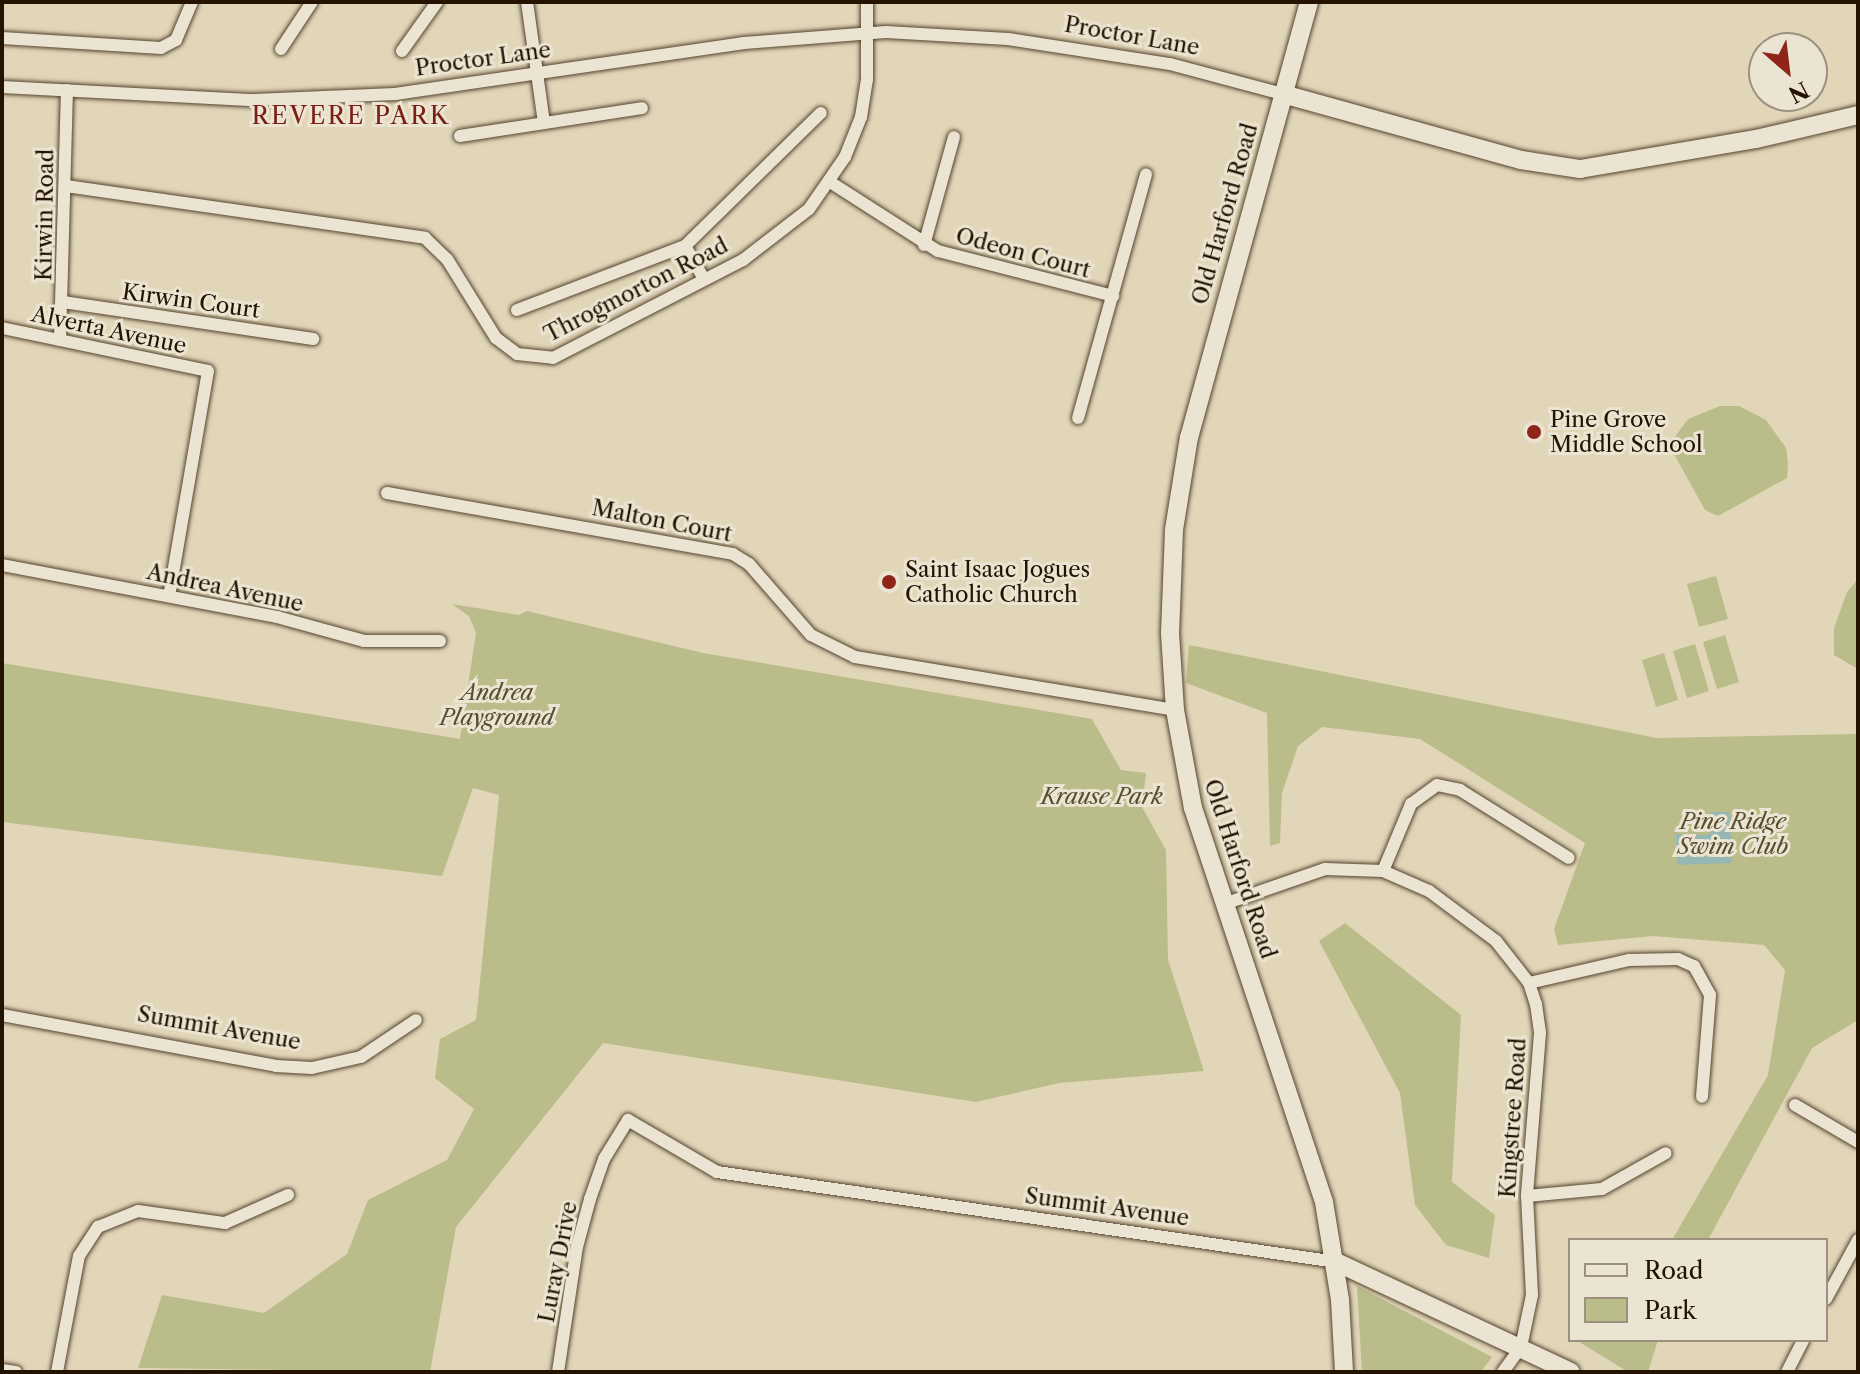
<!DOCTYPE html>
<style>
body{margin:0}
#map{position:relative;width:1860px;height:1374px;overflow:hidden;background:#e2d6b9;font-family:"Libre Caslon Text",serif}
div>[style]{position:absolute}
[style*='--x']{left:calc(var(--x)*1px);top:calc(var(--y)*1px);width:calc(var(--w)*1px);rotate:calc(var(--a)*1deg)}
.green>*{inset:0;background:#babc8a}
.water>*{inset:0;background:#96b8b5}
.roads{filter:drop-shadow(0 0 2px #54442e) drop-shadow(0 0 2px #54442e)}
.street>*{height:12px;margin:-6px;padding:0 6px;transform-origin:6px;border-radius:6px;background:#ece4d2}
.secondary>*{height:18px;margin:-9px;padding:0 9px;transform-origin:9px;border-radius:9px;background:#ece4d2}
.dots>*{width:22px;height:22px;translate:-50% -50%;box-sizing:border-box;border:4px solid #ece4d2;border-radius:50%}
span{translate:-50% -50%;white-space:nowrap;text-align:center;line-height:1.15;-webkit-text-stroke:6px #ece4d2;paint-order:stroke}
.street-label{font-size:22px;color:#241300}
.poi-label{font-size:22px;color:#241300}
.left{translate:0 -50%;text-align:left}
.park-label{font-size:22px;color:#584e30;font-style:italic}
.neighbourhood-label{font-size:24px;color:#7a1f14;letter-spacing:2px}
.frame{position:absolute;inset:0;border:4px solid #241300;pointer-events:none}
.legend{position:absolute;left:1568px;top:1238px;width:260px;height:104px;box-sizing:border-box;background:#ece4d2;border:2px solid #9c907e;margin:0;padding:10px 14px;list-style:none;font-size:24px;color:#241300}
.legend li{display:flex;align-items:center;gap:16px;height:40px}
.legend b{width:40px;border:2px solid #9c907e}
.north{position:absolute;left:1748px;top:32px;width:80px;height:80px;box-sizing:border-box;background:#ece4d2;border:2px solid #9c907e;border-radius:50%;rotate:152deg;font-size:22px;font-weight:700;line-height:32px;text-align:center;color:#241300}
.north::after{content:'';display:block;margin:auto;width:28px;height:36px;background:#8f2418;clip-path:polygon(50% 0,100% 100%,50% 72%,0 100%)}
</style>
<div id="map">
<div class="green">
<i style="clip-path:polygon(1720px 406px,1739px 406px,1766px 420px,1786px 448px,1788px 463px,1787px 478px,1718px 516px,1705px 510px,1669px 445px,1688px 419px)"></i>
<i style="clip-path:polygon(1716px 576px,1728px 619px,1699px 627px,1687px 584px)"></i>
<i style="clip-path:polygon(1858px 579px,1858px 669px,1834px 655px,1834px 628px,1847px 592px)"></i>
<i style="clip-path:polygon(452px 604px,519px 615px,527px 611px,703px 653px,1092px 719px,1121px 770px,1146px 773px,1142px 807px,1166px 850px,1168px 960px,1204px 1071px,1059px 1083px,976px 1102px,603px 1043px,456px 1227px,430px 1372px,138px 1368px,162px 1295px,264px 1313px,347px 1254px,368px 1200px,447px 1160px,474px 1109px,435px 1078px,440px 1039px,476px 1020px,499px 795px,473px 788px,442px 876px,2px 822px,2px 663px,460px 739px,476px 633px,469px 616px)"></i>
<i style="clip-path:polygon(1725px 635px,1739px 682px,1717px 689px,1703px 642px)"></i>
<i style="clip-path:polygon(1695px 644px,1709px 691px,1687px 698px,1673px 651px)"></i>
<i style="clip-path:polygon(1189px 645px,1657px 738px,1858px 734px,1858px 1020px,1812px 1048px,1708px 1240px,1672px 1240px,1768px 1075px,1785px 970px,1764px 945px,1653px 936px,1558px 945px,1554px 929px,1585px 843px,1420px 739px,1322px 727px,1298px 746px,1282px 793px,1280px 843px,1270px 846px,1267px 713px,1186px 683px)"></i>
<i style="clip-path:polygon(1664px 653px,1678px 700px,1656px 707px,1642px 660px)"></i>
<i style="clip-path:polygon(1345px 923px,1461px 1015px,1452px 1182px,1495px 1215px,1489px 1258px,1446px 1245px,1415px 1205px,1400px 1093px,1319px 941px)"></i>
<i style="clip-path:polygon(1357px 1286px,1492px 1357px,1481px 1372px,1362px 1372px)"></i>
<i style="clip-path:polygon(1576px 1340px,1658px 1340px,1648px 1372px,1628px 1372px)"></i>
</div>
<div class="water">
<i style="clip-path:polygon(1709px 812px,1730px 812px,1732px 863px,1677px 865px,1676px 834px,1709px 835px)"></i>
</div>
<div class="roads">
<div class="street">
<i style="--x:527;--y:2;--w:122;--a:82"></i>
<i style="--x:2;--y:38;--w:159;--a:3.6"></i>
<i style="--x:161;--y:48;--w:17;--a:-28"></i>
<i style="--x:176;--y:40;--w:41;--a:-67.2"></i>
<i style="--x:281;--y:49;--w:56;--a:-56.6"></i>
<i style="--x:402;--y:51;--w:60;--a:-54.5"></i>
<i style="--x:2;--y:87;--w:252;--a:3"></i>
<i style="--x:254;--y:100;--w:141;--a:-2.4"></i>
<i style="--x:395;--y:94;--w:353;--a:-8.3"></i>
<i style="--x:744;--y:43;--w:142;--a:-4.4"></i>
<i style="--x:886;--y:32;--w:122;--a:3.3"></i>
<i style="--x:1008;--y:39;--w:164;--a:8.8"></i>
<i style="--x:1170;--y:64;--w:117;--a:14.9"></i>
<i style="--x:460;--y:136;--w:184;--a:-8.7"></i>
<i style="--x:830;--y:182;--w:128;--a:32.6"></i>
<i style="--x:938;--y:251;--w:181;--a:14.4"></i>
<i style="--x:66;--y:186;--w:363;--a:8.2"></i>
<i style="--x:425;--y:238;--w:30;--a:44"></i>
<i style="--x:447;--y:259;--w:93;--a:58.2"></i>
<i style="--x:496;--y:338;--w:26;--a:37"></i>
<i style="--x:517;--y:354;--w:36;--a:6"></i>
<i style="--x:553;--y:358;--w:214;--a:-27.3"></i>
<i style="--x:743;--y:260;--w:83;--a:-37.7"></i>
<i style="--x:809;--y:209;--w:63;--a:-55.3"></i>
<i style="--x:845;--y:157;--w:43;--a:-68.2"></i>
<i style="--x:861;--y:117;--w:37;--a:-81"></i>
<i style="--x:867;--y:80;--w:78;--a:-90"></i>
<i style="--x:924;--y:245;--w:112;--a:-74.5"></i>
<i style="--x:685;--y:246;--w:38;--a:60"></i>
<i style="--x:63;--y:302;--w:253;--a:8.4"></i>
<i style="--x:517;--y:310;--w:180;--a:-20.9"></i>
<i style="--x:685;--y:246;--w:190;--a:-44.4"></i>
<i style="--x:2;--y:328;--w:210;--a:11.8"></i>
<i style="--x:208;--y:371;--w:228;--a:99.8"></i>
<i style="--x:60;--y:340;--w:250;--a:-88.4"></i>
<i style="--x:1078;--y:418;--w:253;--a:-74.4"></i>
<i style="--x:387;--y:493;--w:351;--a:10"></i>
<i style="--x:733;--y:554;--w:19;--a:32"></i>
<i style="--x:749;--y:564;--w:94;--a:48.9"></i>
<i style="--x:811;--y:635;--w:49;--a:26.6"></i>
<i style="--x:855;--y:657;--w:324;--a:9.4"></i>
<i style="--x:2;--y:565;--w:280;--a:10.7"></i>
<i style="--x:277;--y:617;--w:90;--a:15.4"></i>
<i style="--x:364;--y:641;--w:76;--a:0"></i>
<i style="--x:1383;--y:871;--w:50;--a:23.5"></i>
<i style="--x:1429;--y:891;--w:84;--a:36.7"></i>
<i style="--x:1496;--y:941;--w:53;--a:51.8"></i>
<i style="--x:1529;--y:983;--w:22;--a:72"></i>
<i style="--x:1536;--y:1004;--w:29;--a:82"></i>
<i style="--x:1540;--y:1033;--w:164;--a:94.6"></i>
<i style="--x:1527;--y:1196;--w:99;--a:87.1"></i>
<i style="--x:1532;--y:1295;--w:53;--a:101.9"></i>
<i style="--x:1521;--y:1347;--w:31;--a:126"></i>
<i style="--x:1224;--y:904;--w:107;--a:-19.1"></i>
<i style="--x:1325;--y:869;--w:58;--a:2"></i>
<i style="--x:1383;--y:871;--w:73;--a:-67.3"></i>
<i style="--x:1411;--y:804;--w:32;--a:-36"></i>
<i style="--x:1437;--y:785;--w:24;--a:12"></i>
<i style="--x:1460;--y:790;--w:128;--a:32"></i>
<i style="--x:1529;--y:983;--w:103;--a:-13"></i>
<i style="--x:1629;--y:960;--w:49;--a:-1.2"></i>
<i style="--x:1678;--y:959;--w:17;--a:24"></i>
<i style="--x:1694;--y:966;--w:33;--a:61"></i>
<i style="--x:1710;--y:995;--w:102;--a:94.5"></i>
<i style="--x:2;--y:1015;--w:279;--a:10.5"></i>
<i style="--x:276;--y:1066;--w:36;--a:3"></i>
<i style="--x:312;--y:1068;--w:50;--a:-12.7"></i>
<i style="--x:361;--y:1057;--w:66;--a:-33.9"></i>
<i style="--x:1795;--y:1105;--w:73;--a:30.4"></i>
<i style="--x:1527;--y:1196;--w:75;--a:-5.3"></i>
<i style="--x:1602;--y:1189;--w:73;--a:-29.4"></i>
<i style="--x:1826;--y:1299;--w:67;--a:-61.5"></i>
<i style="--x:2;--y:1370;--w:14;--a:8"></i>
<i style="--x:57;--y:1372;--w:118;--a:-79.3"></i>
<i style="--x:79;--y:1256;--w:35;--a:-57"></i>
<i style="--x:98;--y:1227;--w:43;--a:-21.8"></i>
<i style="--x:138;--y:1211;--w:88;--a:7.9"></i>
<i style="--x:225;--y:1223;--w:69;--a:-24"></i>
<i style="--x:558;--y:1372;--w:126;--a:-81.4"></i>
<i style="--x:577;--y:1247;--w:50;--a:-74.8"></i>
<i style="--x:590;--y:1199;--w:42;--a:-70.7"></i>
<i style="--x:604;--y:1159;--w:46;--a:-58.4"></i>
<i style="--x:628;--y:1120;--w:103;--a:30.3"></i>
<i style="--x:717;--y:1172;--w:626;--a:8.27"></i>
<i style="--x:1787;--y:1372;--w:36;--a:-63"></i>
</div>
<div class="secondary">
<i style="--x:1309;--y:2;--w:451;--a:105.4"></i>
<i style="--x:1189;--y:437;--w:94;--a:99.2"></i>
<i style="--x:1174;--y:530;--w:103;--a:92.2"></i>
<i style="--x:1170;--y:633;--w:77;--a:86.3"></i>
<i style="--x:1175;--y:710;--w:100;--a:79.6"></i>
<i style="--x:1193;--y:808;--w:415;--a:71.6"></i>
<i style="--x:1324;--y:1202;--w:99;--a:80.7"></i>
<i style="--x:1340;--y:1300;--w:72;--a:86.8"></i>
<i style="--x:1283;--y:94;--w:247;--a:15.5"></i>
<i style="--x:1521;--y:160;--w:60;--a:8.7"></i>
<i style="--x:1580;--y:169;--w:179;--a:-9.7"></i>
<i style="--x:1756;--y:139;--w:105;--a:-13.2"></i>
<i style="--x:1336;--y:1262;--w:259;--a:25.1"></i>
</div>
</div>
<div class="dots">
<i style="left:1534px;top:432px;background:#8f2418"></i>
<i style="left:889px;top:582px;background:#8f2418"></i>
</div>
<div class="street-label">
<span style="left:1132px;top:36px;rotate:10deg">Proctor Lane</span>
<span style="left:483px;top:59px;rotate:-8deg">Proctor Lane</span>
<span style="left:1225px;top:214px;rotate:-74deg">Old Harford Road</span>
<span style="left:45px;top:215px;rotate:-89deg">Kirwin Road</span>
<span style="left:1023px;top:253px;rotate:15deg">Odeon Court</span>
<span style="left:636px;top:290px;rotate:-27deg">Throgmorton Road</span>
<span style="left:191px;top:301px;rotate:8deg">Kirwin Court</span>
<span style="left:109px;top:330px;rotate:12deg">Alverta Avenue</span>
<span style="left:662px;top:521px;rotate:11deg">Malton Court</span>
<span style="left:225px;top:588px;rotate:12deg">Andrea Avenue</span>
<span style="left:1240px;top:869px;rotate:72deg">Old Harford Road</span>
<span style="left:219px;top:1028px;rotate:10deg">Summit Avenue</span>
<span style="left:1513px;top:1118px;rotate:-86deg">Kingstree Road</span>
<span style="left:1107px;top:1207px;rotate:8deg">Summit Avenue</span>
<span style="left:558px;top:1262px;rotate:-79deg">Luray Drive</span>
</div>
<div class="poi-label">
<span class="left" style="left:1550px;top:432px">Pine Grove<br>Middle School</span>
<span class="left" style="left:905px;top:582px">Saint Isaac Jogues<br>Catholic Church</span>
</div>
<div class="park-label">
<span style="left:497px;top:705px">Andrea<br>Playground</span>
<span style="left:1102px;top:797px">Krause Park</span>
<span style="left:1733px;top:834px">Pine Ridge<br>Swim Club</span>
</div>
<div class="neighbourhood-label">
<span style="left:351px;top:116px">REVERE PARK</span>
</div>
<div class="frame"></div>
<ul class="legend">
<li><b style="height:10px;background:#ece4d2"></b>Road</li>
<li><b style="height:22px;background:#babc8a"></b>Park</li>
</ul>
<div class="north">N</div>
</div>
